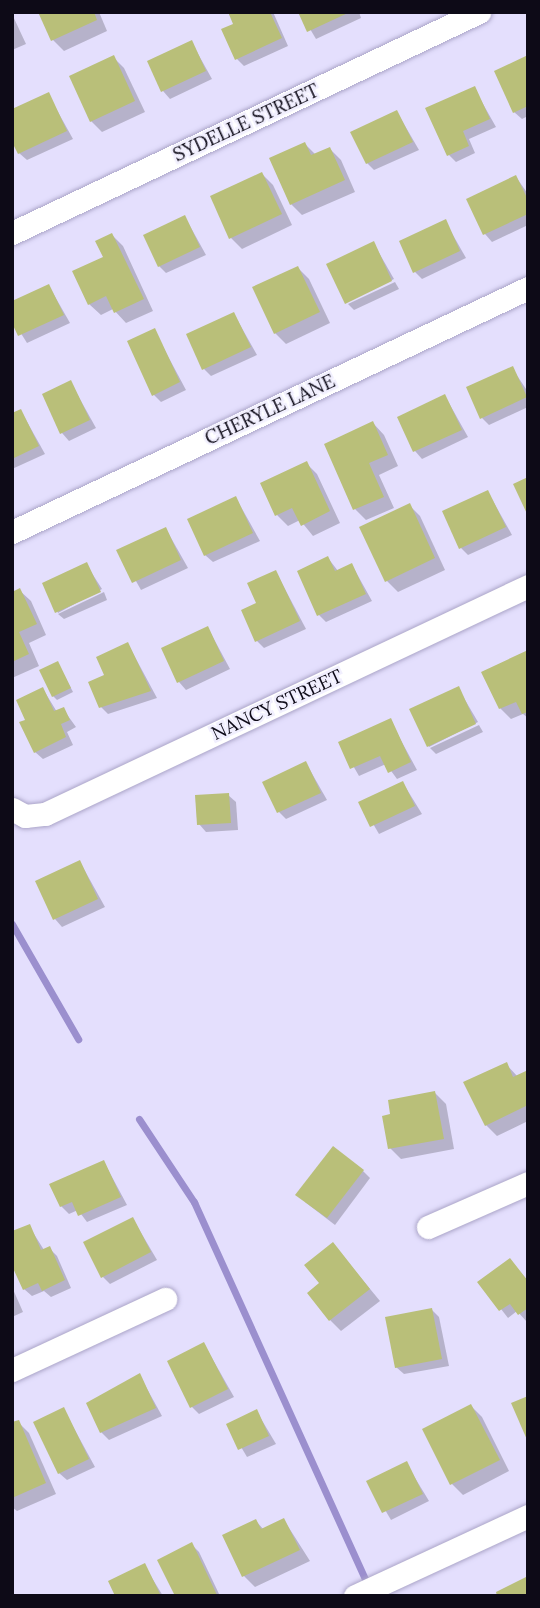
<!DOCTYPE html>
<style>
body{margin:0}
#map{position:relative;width:540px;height:1608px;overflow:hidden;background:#e4dffd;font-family:Lora,serif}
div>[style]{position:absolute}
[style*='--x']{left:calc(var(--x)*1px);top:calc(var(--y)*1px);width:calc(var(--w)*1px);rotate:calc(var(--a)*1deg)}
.shadow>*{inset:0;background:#0003}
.stream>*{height:7px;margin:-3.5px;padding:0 3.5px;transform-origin:3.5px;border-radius:3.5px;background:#9b8fce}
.building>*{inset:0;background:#b9bf79}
.roads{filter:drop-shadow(0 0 2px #aba5c8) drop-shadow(0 0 2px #aba5c8)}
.minor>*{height:23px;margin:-11.5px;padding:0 11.5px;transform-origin:11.5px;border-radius:11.5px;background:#fff}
span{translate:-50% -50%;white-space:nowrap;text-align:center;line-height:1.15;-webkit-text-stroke:5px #f1effe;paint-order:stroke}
.street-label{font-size:19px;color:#0d0a17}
.frame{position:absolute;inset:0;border:14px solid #0d0a17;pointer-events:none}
</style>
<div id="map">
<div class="shadow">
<i style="clip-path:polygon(40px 12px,99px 12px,107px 31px,64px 51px,53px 40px)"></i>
<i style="clip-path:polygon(229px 12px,273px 12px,288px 46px,244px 66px,237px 59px,235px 24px)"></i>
<i style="clip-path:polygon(300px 12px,359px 12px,361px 18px,316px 39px)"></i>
<i style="clip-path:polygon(12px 14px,26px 44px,12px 50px)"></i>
<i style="clip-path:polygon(192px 43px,212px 79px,170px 99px,163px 91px)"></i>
<i style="clip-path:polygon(113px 57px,124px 68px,145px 112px,102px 132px,91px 121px)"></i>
<i style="clip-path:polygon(528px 57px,528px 116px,522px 119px,514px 112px)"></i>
<i style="clip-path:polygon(474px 88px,496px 127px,469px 139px,475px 153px,456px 162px,449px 155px)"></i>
<i style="clip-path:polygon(48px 94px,73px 139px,27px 160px,19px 153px)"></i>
<i style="clip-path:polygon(397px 112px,419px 150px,374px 170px,367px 163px)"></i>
<i style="clip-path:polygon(305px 144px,316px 155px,330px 149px,341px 160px,355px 192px,302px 215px,291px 204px)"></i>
<i style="clip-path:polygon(262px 174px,273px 185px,292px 225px,242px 249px,231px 238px)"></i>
<i style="clip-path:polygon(516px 177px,528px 194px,528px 225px,492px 242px,485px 234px)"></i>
<i style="clip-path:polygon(185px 217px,206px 255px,166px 273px,159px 266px)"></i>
<i style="clip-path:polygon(445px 221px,466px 258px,422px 279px,415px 272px)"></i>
<i style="clip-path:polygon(112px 235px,123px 246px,153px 311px,126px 323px,113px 309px,101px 315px,89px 304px)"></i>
<i style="clip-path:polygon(374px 244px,394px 279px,347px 301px)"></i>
<i style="clip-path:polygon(298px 268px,309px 279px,330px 323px,286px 344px,275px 333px)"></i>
<i style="clip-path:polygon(395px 282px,399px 289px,354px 310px,348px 304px)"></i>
<i style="clip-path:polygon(49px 286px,70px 323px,27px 343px,12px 319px)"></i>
<i style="clip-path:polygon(234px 314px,257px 355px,211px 376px,204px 369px)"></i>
<i style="clip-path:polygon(154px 330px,186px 390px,161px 402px,154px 395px)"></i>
<i style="clip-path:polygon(512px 368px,528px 392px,528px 407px,489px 425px,482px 418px)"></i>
<i style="clip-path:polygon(71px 383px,96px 428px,69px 441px,62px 433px)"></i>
<i style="clip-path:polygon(445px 396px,468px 437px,422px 459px,415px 451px)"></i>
<i style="clip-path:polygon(21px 411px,45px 454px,12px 469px,12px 415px)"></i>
<i style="clip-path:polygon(373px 423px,384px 435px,398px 466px,379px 475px,394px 508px,366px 520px,355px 509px)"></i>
<i style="clip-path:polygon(306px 463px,317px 474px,340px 523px,313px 536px,300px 520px,288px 526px,277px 515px)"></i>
<i style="clip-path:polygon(488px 492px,512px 535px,468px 555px,461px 548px)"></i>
<i style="clip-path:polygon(236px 498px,260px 541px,213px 562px,205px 555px)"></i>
<i style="clip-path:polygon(409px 505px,420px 516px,445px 570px,398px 592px,387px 581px)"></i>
<i style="clip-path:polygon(166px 529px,188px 568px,141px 590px,119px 551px)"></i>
<i style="clip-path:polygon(328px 558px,338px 571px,352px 565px,372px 601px,326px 622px,319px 615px)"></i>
<i style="clip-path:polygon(86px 564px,102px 589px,58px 613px,44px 584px)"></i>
<i style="clip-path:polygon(276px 572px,306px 629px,264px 648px,257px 641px,259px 604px)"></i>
<i style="clip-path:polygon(19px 590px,31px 601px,46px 635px,29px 643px,39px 666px,12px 678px,12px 593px)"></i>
<i style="clip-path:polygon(104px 592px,107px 600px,64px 619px,58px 614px)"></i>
<i style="clip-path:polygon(208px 628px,230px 669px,186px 690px,179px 682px)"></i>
<i style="clip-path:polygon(128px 644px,157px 698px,108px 714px,101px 707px)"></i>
<i style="clip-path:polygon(528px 652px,528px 718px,523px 714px,511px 719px,500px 708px)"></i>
<i style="clip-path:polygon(58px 663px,73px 692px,57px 700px,53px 696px)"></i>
<i style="clip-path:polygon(458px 688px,478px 722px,429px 747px,412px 710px)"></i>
<i style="clip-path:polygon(43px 689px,57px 712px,63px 709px,76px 727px,67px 732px,73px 745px,43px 759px,35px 752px,27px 721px)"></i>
<i style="clip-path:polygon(390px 720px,417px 770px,397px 779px,386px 764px,359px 776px,340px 743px)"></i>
<i style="clip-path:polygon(479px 725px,483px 732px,436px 754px,430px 748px)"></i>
<i style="clip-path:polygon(306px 763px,327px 800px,286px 819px,279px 812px)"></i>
<i style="clip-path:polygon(403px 783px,422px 814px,379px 834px,361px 803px)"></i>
<i style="clip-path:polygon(228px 795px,236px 802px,238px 830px,206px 832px,199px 824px)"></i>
<i style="clip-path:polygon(80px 862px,105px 907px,62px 927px,55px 919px)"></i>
<i style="clip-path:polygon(506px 1064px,518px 1077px,528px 1072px,528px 1121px,497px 1136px,486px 1125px)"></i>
<i style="clip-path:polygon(435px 1093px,446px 1104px,454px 1149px,401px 1159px,390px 1148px)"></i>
<i style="clip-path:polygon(104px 1162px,127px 1205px,87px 1222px,78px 1210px,69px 1214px,61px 1206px)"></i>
<i style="clip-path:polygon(363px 1171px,370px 1178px,335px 1225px,305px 1202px)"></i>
<i style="clip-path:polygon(133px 1219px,157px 1260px,110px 1284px,103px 1277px)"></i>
<i style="clip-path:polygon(29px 1226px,44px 1250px,49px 1248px,57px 1256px,71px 1288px,51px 1297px,44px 1291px,32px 1296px,24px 1289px)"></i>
<i style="clip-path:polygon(333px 1244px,380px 1301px,341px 1331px,330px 1320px)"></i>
<i style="clip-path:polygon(510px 1260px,528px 1281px,527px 1322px,517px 1311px,508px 1318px,480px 1282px)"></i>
<i style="clip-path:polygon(12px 1287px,23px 1312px,12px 1317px)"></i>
<i style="clip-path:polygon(432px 1310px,439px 1317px,449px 1366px,404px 1374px,396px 1367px)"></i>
<i style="clip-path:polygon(204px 1344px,234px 1397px,199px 1414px,192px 1407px)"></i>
<i style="clip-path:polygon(140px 1376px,162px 1416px,109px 1440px,101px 1432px)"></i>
<i style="clip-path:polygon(471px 1406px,482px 1417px,509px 1471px,463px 1495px,452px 1484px)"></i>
<i style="clip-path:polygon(64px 1410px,95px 1467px,67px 1480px,59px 1473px)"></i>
<i style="clip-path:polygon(257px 1412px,276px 1444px,247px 1457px,228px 1425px)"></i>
<i style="clip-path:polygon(18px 1422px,29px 1433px,56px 1494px,17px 1511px,12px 1507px,12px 1424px)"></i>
<i style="clip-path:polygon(406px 1463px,429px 1501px,391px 1520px,368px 1481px)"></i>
<i style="clip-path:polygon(284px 1520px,310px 1561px,255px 1587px,244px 1576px,224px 1536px,256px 1521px,264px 1530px)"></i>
<i style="clip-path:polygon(192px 1545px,199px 1552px,220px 1596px,177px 1596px)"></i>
<i style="clip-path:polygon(144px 1565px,163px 1596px,117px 1596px)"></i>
</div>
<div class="stream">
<i style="--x:12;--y:924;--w:133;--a:60.1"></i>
<i style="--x:139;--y:1119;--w:100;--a:56.5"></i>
<i style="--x:194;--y:1202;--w:422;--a:65.6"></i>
</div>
<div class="building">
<i style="clip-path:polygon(38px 12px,94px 12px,97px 20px,51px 41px)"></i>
<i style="clip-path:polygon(228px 12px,270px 12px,282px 38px,235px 60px,221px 29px,233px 24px)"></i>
<i style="clip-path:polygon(298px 12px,350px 12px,307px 32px)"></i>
<i style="clip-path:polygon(192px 40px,206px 71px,161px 92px,147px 61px)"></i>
<i style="clip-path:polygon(114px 55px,135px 101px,90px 122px,69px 76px)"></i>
<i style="clip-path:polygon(528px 55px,528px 106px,513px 113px,494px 71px)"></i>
<i style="clip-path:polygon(475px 86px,490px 119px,463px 131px,469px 146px,447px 156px,425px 108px)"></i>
<i style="clip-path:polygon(49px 92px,67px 131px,18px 154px,12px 142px,12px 109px)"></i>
<i style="clip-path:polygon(397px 110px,413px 142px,366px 164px,350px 132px)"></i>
<i style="clip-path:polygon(305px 142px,311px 155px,330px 147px,345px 180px,290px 205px,269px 158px)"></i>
<i style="clip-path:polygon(262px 172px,282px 214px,229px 239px,210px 196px)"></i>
<i style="clip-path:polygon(516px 175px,528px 200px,528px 214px,483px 235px,466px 199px)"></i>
<i style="clip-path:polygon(185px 215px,200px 247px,158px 267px,143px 235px)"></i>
<i style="clip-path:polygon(446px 219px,460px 251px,413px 273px,399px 241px)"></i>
<i style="clip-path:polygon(112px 233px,144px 299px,114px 313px,106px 296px,88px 305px,72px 271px,103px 257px,95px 241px)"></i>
<i style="clip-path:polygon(374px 241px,392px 281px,345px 304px,326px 264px)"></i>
<i style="clip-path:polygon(298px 266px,320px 312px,274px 334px,252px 287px)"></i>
<i style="clip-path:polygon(49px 284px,64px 315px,18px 336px,12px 323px,12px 301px)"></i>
<i style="clip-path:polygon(234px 312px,251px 347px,202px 370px,186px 334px)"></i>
<i style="clip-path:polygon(155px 328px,180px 382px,152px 396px,127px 341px)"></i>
<i style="clip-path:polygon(513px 366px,527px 397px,480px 419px,466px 387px)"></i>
<i style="clip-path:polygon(71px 380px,90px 420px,60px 434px,42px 394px)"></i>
<i style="clip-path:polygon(445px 394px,462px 430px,413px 452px,397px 417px)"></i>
<i style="clip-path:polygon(21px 409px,39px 446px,12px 459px,12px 413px)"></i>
<i style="clip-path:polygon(373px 421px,388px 455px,369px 463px,384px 497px,353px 510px,324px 444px)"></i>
<i style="clip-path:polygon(307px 461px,330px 511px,301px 526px,292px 508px,275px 516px,260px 483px)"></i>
<i style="clip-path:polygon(528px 477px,528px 516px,513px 484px)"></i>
<i style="clip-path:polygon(488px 490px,506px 527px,459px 549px,442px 511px)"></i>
<i style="clip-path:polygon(236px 496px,253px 533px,204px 556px,187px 519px)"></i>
<i style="clip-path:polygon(410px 503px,435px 558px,385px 582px,359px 527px)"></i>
<i style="clip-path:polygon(166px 527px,181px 560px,132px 583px,116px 550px)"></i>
<i style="clip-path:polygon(328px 556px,335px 571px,352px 563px,366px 594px,317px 616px,297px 571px)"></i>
<i style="clip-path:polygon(87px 562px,101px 592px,55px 613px,42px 583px)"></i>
<i style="clip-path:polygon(276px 570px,300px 621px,255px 642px,241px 610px,256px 603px,247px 583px)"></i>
<i style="clip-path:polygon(20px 588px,37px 624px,19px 632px,29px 654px,12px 662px,12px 592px)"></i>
<i style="clip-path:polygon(208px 626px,224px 661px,177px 683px,161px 648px)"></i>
<i style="clip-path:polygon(128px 642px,151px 691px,99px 708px,88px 682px,104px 675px,96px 657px)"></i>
<i style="clip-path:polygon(528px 650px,528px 712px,522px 714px,516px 702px,499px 709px,481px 672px)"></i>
<i style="clip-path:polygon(58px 661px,71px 688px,52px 697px,39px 670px)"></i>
<i style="clip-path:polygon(459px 686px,476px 724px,427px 747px,409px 709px)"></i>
<i style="clip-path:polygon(43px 687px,54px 711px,64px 707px,70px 720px,61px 724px,66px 737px,34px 753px,19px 722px,25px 720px,16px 700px)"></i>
<i style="clip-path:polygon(391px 718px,411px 762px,388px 773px,380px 756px,350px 769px,338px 742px)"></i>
<i style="clip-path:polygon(306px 761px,321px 793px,277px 813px,262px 782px)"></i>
<i style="clip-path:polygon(403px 781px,415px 806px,370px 827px,358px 802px)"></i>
<i style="clip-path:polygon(229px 793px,231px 823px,197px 825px,195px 795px)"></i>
<i style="clip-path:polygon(80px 860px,98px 899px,53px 920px,35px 881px)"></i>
<i style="clip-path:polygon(507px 1062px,513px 1077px,528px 1070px,528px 1105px,485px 1126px,463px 1082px)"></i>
<i style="clip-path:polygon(435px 1091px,444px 1139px,388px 1149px,382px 1116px,390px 1114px,388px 1100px)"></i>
<i style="clip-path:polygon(333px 1146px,364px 1170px,327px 1218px,295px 1195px)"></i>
<i style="clip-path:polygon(104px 1160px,121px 1197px,78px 1216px,72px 1202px,60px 1207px,49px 1184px)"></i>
<i style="clip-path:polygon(133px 1217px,151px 1252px,101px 1278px,83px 1242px)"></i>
<i style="clip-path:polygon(30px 1224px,41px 1250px,50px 1246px,65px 1280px,42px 1291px,38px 1283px,23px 1290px,12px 1266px,12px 1231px)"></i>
<i style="clip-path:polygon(333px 1242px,370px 1289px,329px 1321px,307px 1293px,319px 1283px,304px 1265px)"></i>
<i style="clip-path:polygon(510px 1258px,528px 1281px,528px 1308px,518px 1315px,510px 1304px,499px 1311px,477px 1282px)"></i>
<i style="clip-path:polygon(432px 1308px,442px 1359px,395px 1368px,385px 1317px)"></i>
<i style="clip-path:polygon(204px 1342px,228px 1389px,190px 1408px,167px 1361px)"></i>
<i style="clip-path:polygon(140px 1373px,156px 1408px,100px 1433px,86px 1403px)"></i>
<i style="clip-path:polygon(528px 1396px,528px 1442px,511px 1403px)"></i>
<i style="clip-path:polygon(471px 1404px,500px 1460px,450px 1485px,422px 1429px)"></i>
<i style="clip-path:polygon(64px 1407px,89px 1459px,58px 1474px,33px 1422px)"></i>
<i style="clip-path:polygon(257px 1409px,269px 1436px,238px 1450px,226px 1424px)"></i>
<i style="clip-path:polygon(19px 1420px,46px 1483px,12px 1498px,12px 1422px)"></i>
<i style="clip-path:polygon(407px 1461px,423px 1494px,382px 1513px,366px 1481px)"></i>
<i style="clip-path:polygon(284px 1518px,300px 1550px,242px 1577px,222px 1535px,256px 1519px,261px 1529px)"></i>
<i style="clip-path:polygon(192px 1542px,217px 1595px,215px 1596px,175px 1596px,157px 1560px)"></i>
<i style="clip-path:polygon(145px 1563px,161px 1596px,115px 1596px,108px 1581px)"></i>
<i style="clip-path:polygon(528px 1576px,528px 1596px,497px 1596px,496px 1592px)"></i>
</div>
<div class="roads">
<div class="minor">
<i style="--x:12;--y:233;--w:517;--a:-25.33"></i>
<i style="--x:12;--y:532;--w:571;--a:-25.31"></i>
<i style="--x:12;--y:809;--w:15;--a:28"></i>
<i style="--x:25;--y:816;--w:20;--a:-6"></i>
<i style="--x:45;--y:814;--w:534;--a:-25.27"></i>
<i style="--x:428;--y:1227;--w:109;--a:-23.7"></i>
<i style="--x:12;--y:1370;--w:169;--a:-24.9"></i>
<i style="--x:355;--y:1596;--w:191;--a:-24.8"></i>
</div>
</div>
<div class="street-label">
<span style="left:246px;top:123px;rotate:-25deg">SYDELLE STREET</span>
<span style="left:270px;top:410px;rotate:-25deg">CHERYLE LANE</span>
<span style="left:277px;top:705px;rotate:-25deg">NANCY STREET</span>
</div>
<div class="frame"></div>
</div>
